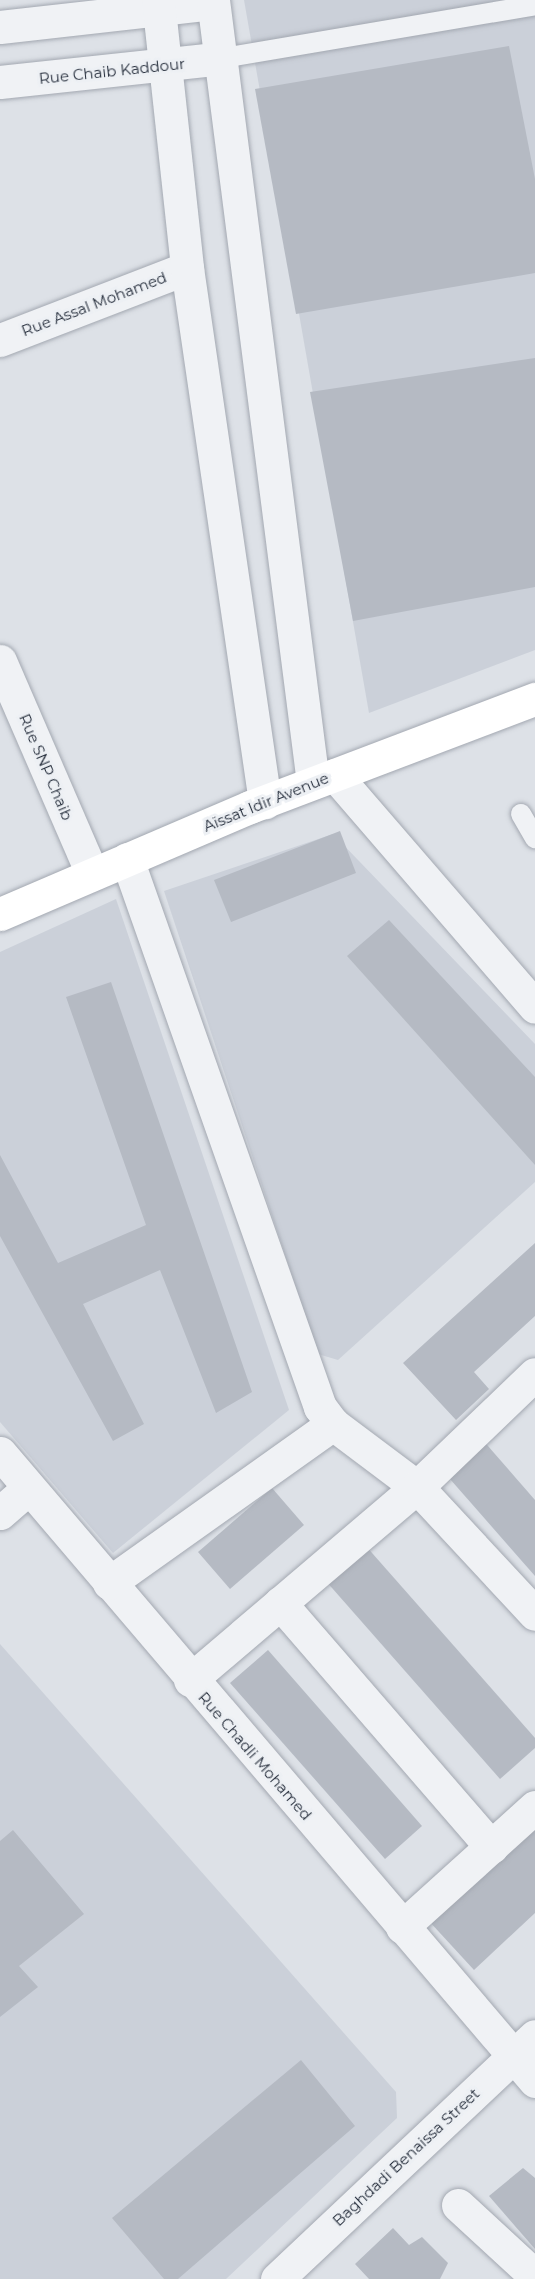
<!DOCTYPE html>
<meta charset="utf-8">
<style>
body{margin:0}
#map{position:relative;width:535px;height:2279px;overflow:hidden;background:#dde1e7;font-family:Montserrat,sans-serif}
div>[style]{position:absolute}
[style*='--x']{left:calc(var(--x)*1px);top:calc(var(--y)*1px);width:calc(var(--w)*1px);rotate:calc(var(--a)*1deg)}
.built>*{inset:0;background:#cbd0d9}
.building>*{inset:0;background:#b5bac3}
.roads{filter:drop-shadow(0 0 2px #a3a8b1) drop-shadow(0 0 2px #a3a8b1)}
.service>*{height:20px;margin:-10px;padding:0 10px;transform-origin:10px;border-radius:10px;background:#f0f2f5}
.minor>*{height:33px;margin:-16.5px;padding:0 16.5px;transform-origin:16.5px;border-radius:16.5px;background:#f0f2f5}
.tertiary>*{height:33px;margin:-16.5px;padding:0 16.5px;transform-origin:16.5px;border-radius:16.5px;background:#f0f2f5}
.secondary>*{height:33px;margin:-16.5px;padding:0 16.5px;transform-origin:16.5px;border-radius:16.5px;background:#fff}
span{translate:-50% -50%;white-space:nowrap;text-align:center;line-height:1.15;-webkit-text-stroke:6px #edf0f4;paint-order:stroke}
.street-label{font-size:15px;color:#272f3d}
</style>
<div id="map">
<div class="built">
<i style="clip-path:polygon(244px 0,535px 0,535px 650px,369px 713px)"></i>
<i style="clip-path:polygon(333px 834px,535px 1044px,535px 1182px,338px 1360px,318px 1354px,164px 891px)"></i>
<i style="clip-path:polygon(116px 899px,289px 1410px,113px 1553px,0 1422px,0 952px)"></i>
<i style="clip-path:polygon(0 1644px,396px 2092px,397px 2118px,226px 2279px,0 2279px)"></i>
</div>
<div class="building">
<i style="clip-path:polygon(509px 46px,535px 179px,535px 273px,296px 314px,255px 89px)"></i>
<i style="clip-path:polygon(535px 358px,535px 587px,353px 621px,310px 392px)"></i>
<i style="clip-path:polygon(340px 831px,356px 873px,231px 922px,214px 880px)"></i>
<i style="clip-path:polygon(389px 920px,535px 1077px,535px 1165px,347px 956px)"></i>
<i style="clip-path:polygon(111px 982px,252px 1392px,216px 1413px,160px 1270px,83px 1304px,144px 1424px,113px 1441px,0 1236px,0 1155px,58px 1263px,146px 1225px,66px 997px)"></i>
<i style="clip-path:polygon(535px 1243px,535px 1316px,474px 1372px,489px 1389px,456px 1420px,403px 1363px)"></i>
<i style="clip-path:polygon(481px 1438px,535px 1500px,535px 1576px,443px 1471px)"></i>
<i style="clip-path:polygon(272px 1488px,304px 1525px,230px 1589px,198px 1552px)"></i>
<i style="clip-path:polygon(365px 1545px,535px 1738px,535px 1748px,500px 1779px,325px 1580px)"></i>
<i style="clip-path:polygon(268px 1650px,422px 1826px,385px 1859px,230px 1683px)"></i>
<i style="clip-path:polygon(535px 1823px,535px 1913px,474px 1970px,428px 1920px)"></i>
<i style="clip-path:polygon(13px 1830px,84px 1914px,19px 1966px,38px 1987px,0 2017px,0 1841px)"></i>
<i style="clip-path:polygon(301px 2060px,355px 2126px,178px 2279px,164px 2279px,112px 2218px)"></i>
<i style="clip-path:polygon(523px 2168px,535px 2178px,535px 2249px,489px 2196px)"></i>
<i style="clip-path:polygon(393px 2228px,409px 2245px,422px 2237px,448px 2263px,440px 2279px,369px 2279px,355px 2264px)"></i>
</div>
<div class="roads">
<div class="service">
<i style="--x:223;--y:58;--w:316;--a:-9.6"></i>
<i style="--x:521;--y:814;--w:28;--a:60"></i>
</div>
<div class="minor">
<i style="--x:0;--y:27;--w:214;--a:-6.4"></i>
<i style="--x:0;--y:82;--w:224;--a:-6.1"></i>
<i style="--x:0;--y:340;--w:200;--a:-21.1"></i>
<i style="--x:0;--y:661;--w:232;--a:66.6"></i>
<i style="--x:335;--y:775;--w:306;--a:49.2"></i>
<i style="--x:127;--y:859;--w:581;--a:70.6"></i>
<i style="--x:320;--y:1407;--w:21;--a:53"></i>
<i style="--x:333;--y:1424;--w:105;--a:36.9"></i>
<i style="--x:417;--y:1487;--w:173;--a:47.1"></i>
<i style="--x:0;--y:1453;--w:825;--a:49.57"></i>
<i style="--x:0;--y:1513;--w:38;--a:-41"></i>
<i style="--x:109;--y:1583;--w:275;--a:-35.4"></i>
<i style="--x:280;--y:1603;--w:323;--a:49.1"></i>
<i style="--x:190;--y:1680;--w:298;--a:-40.4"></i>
<i style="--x:417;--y:1487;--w:163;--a:-43.8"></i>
<i style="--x:402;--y:1927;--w:179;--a:-42.1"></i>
<i style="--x:458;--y:2205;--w:105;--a:42.7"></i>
</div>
<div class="tertiary">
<i style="--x:158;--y:0;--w:270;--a:83.8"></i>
<i style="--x:187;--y:268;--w:540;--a:81.69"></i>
<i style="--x:213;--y:0;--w:789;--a:82.72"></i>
<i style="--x:277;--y:2279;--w:354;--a:-43.3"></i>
</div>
<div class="secondary">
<i style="--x:0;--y:914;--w:272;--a:-23.2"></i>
<i style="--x:250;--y:807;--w:305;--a:-20.8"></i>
</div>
</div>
<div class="street-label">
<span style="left:112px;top:71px;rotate:-6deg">Rue Chaib Kaddour</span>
<span style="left:94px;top:304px;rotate:-21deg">Rue Assal Mohamed</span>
<span style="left:46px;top:767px;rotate:67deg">Rue SNP Chaib</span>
<span style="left:266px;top:802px;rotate:-22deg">Aïssat Idir Avenue</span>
<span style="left:255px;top:1756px;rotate:49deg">Rue Chadli Mohamed</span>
<span style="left:406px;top:2157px;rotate:-43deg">Baghdadi Benaissa Street</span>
</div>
</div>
